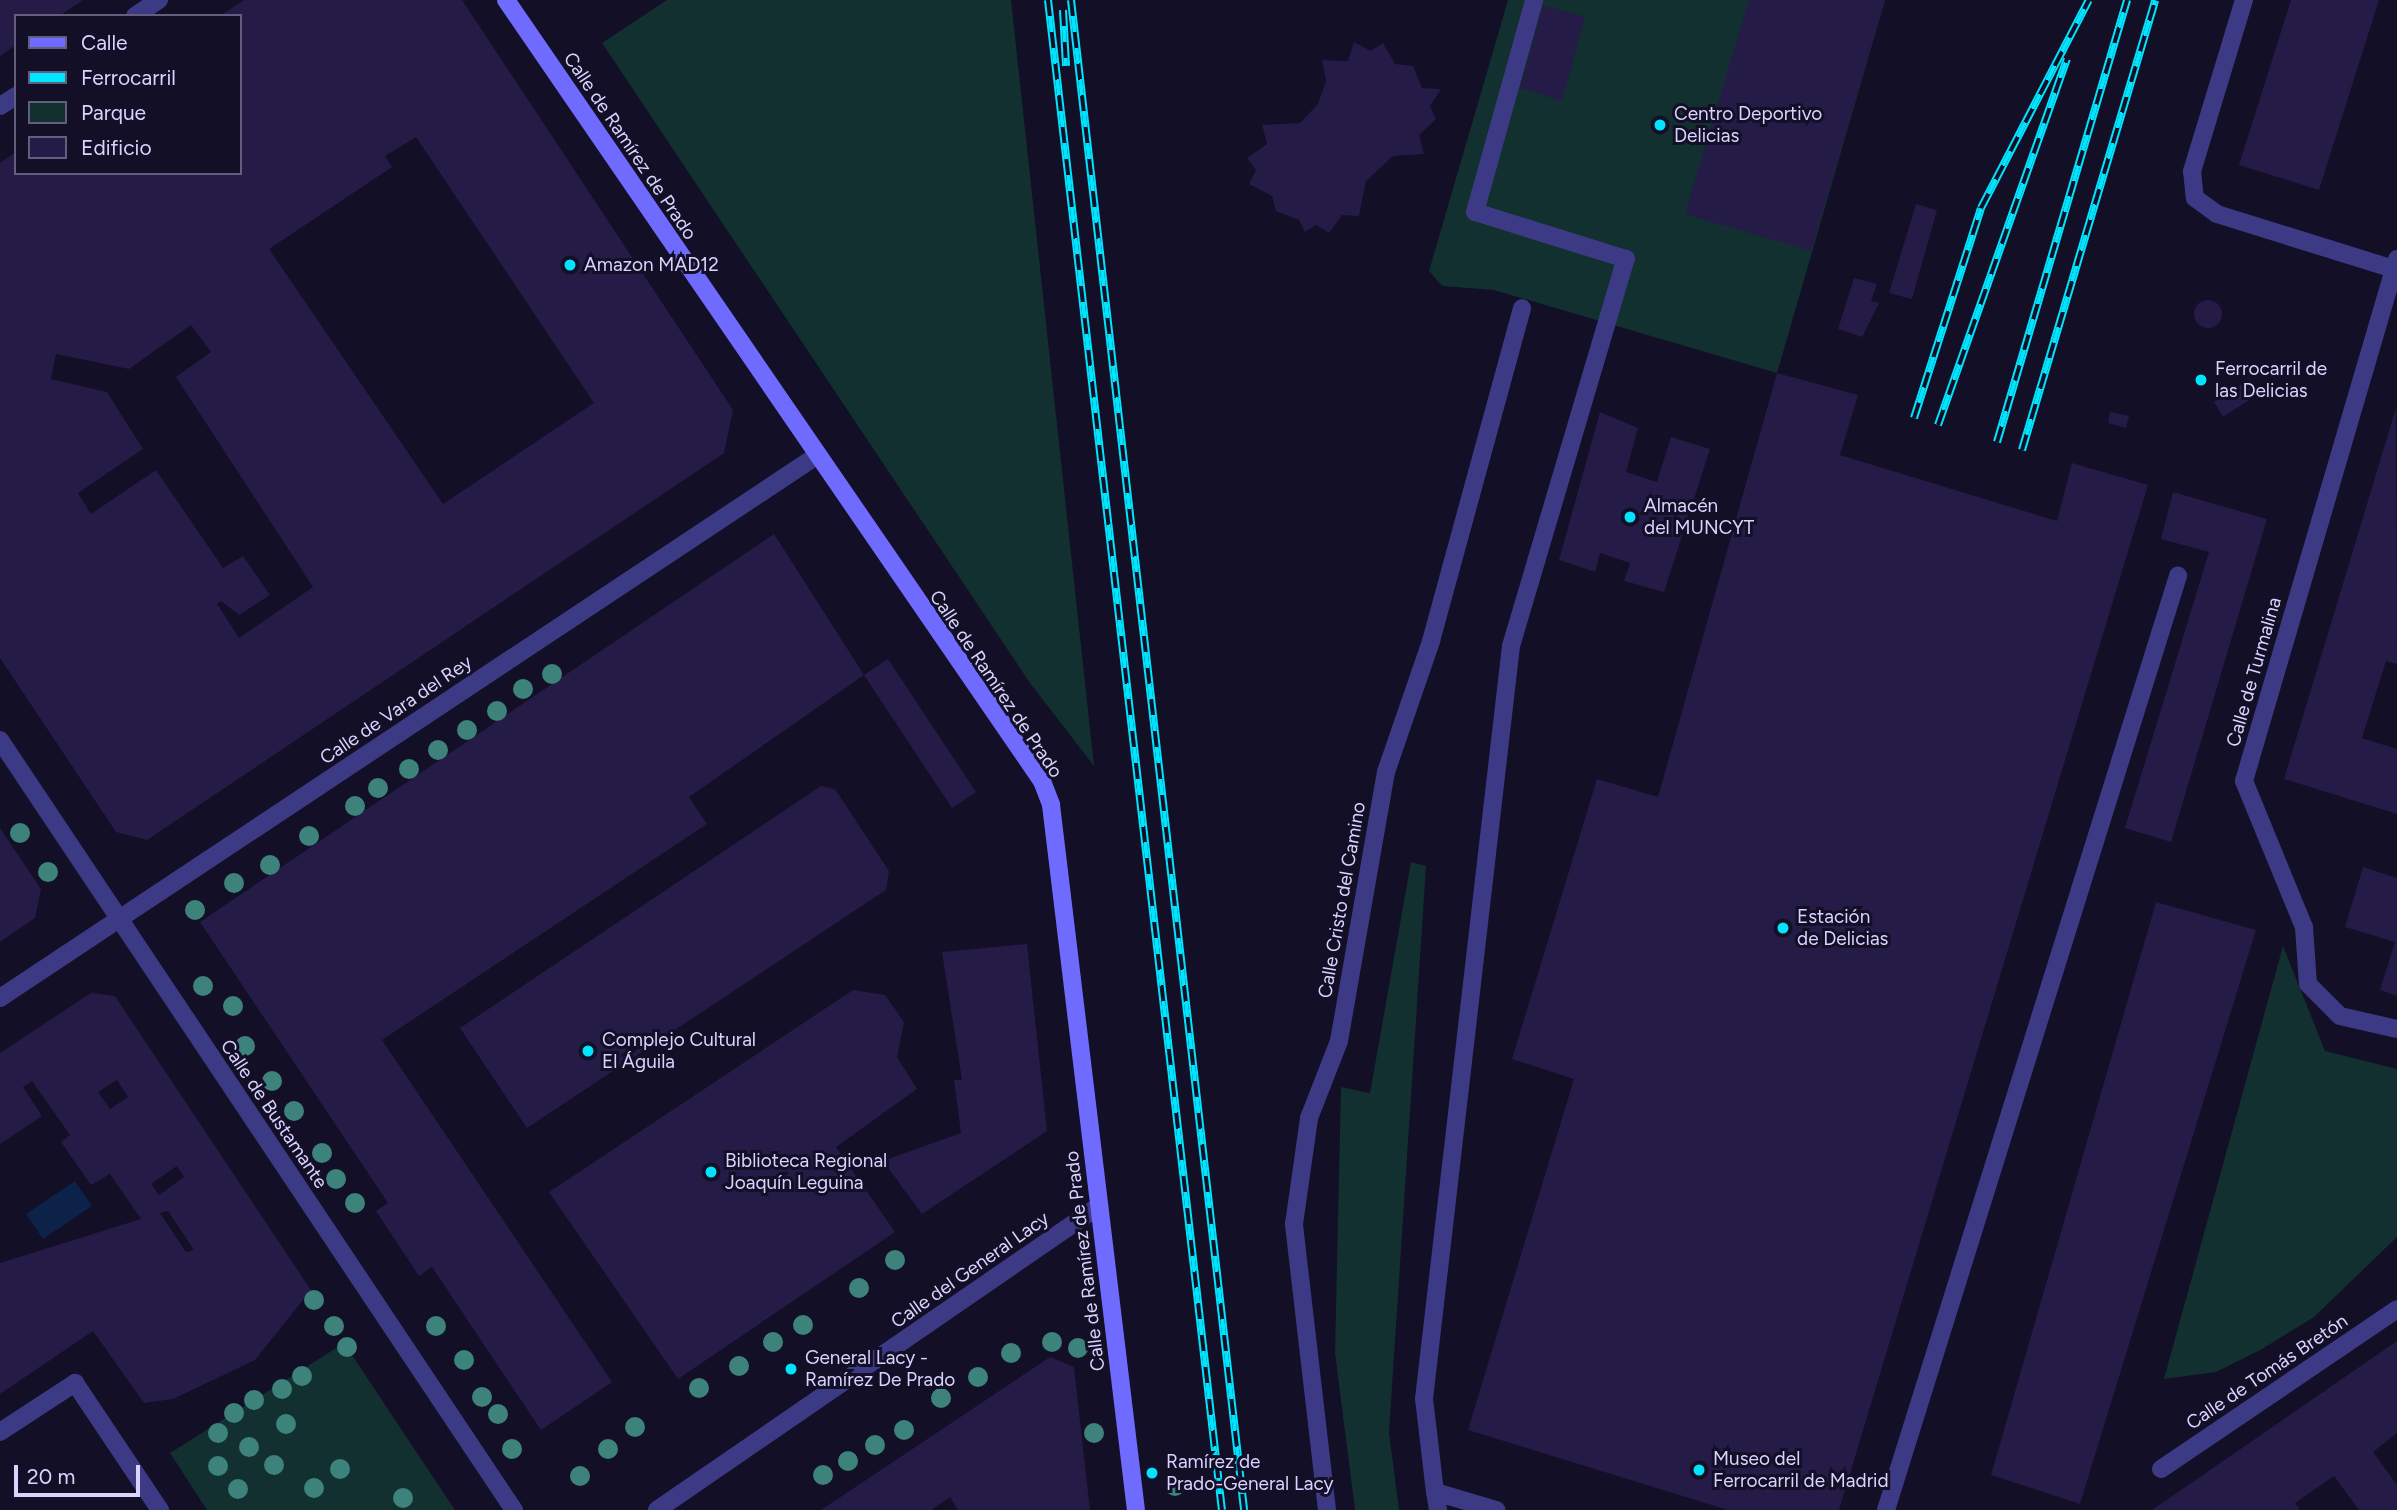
<!DOCTYPE html>
<meta charset="utf-8">
<style>
body{margin:0}
#map{position:relative;width:2397px;height:1510px;overflow:hidden;background:#130f26;font-family:Figtree,sans-serif}
div>[style]{position:absolute}
[style*='--x']{left:calc(var(--x)*1px);top:calc(var(--y)*1px);width:calc(var(--w)*1px);rotate:calc(var(--a)*1deg)}
.green>*{inset:0;background:#12302f}
.water>*{inset:0;background:#0c2248}
.building>*{inset:0;background:#241b47}
.round{border-radius:50%}
.service>*{height:18px;margin:-9px;padding:0 9px;transform-origin:9px;border-radius:9px;background:#3d3a85}
.pedestrian>*{height:18px;margin:-9px;padding:0 9px;transform-origin:9px;border-radius:9px;background:#3d3a85}
.minor>*{height:18px;margin:-9px;padding:0 9px;transform-origin:9px;border-radius:9px;background:#3d3a85}
.tertiary>*{height:18px;margin:-9px;padding:0 9px;transform-origin:9px;border-radius:9px;background:#3d3a85}
.secondary>*{height:18px;margin:-9px;padding:0 9px;transform-origin:9px;border-radius:9px;background:#6f6bff}
.rail>*{height:8px;margin-top:-4px;transform-origin:0;background:repeating-linear-gradient(90deg,#130f26 0 16px,#00e5ff 0 32px);box-sizing:border-box;border-block:2px solid #00e5ff}
.trees>*{width:20px;height:20px;margin:-10px;border-radius:50%;background:#3d827b}
.dots>*{width:19px;height:19px;translate:-50% -50%;box-sizing:border-box;border:4px solid #130f26;border-radius:50%}
span{translate:-50% -50%;white-space:nowrap;text-align:center;line-height:1.15;-webkit-text-stroke:6px #130f26;paint-order:stroke}
.poi-label{font-size:19px;color:#d9d4ff}
.left{translate:0 -50%;text-align:left}
.street-label{font-size:19px;color:#d9d4ff}
.legend{position:absolute;left:14px;top:14px;width:228px;height:161px;box-sizing:border-box;background:#130f26;border:2px solid #625e7d;margin:0;padding:9px 12px;list-style:none;font-size:21px;color:#d9d4ff}
.legend li{display:flex;align-items:center;gap:14px;height:35px}
.legend b{width:35px;border:2px solid #625e7d}
.scale{position:absolute;left:14px;top:1465px;width:126px;height:32px;box-sizing:border-box;border:4px solid #d9d4ff;border-top:0;padding-left:9px;font-size:21px;line-height:24px;white-space:nowrap;color:#d9d4ff;-webkit-text-stroke:5px #130f26;paint-order:stroke}
</style>
<div id="map">
<div class="green">
<i style="clip-path:polygon(667px 0,1011px 0,1094px 766px,1030px 683px,602px 43px)"></i>
<i style="clip-path:polygon(1508px 0,1885px 0,1777px 373px,1494px 290px,1442px 286px,1429px 271px)"></i>
<i style="clip-path:polygon(1411px 862px,1426px 866px,1389px 1433px,1399px 1510px,1355px 1510px,1335px 1353px,1341px 1087px,1370px 1093px)"></i>
<i style="clip-path:polygon(2283px 946px,2325px 1051px,2397px 1069px,2397px 1237px,2314px 1317px,2262px 1349px,2216px 1372px,2164px 1379px)"></i>
<i style="clip-path:polygon(344px 1343px,455px 1510px,207px 1510px,170px 1453px)"></i>
</div>
<div class="water">
<i style="clip-path:polygon(75px 1181px,92px 1206px,43px 1239px,26px 1214px)"></i>
</div>
<div class="building">
<i style="clip-path:polygon(0 0,83px 0,59px 16px,16px 16px,16px 45px,0 56px)"></i>
<i style="clip-path:polygon(evenodd,244px 0,462px 0,733px 410px,724px 453px,147px 840px,116px 832px,0 658px,0 163px,16px 152px,16px 173px,240px 173px,240px 16px,220px 16px,244px 0,416px 137px,594px 403px,443px 504px,269px 249px,392px 167px,385px 156px,416px 137px,244px 0,191px 325px,211px 352px,176px 377px,313px 587px,239px 638px,217px 604px,221px 601px,239px 615px,270px 595px,243px 556px,223px 568px,156px 470px,91px 514px,78px 493px,143px 449px,107px 392px,51px 379px,56px 354px,129px 369px,191px 325px)"></i>
<i style="clip-path:polygon(1749px 0,1885px 0,1811px 251px,1685px 214px)"></i>
<i style="clip-path:polygon(2291px 0,2379px 0,2319px 190px,2239px 165px)"></i>
<i style="clip-path:polygon(1543px 5px,1585px 17px,1562px 101px,1520px 88px)"></i>
<i style="clip-path:polygon(1354px 42px,1371px 51px,1383px 43px,1395px 64px,1413px 66px,1422px 88px,1441px 89px,1430px 106px,1436px 119px,1419px 135px,1424px 154px,1393px 156px,1366px 181px,1359px 216px,1342px 215px,1329px 233px,1316px 225px,1305px 232px,1299px 220px,1276px 211px,1272px 196px,1249px 184px,1256px 170px,1247px 158px,1267px 144px,1262px 125px,1300px 123px,1318px 104px,1326px 81px,1322px 60px,1348px 61px)"></i>
<i style="clip-path:polygon(1916px 204px,1937px 210px,1912px 299px,1889px 293px)"></i>
<i style="clip-path:polygon(1854px 278px,1877px 284px,1871px 301px,1879px 303px,1862px 337px,1838px 329px)"></i>
<i class="round" style="left:2194px;top:300px;width:28px;height:28px"></i>
<i style="clip-path:polygon(1777px 373px,1858px 395px,1840px 455px,2057px 521px,2072px 463px,2148px 485px,1839px 1510px,1728px 1510px,1468px 1430px,1574px 1079px,1512px 1059px,1597px 779px,1658px 797px)"></i>
<i style="clip-path:polygon(2250px 379px,2260px 393px,2223px 417px,2214px 402px)"></i>
<i style="clip-path:polygon(2396px 408px,2397px 664px,2386px 661px,2362px 738px,2397px 749px,2397px 814px,2284px 779px)"></i>
<i style="clip-path:polygon(1600px 412px,1638px 428px,1626px 472px,1657px 482px,1671px 437px,1710px 449px,1664px 592px,1624px 581px,1630px 563px,1600px 553px,1595px 572px,1559px 560px)"></i>
<i style="clip-path:polygon(2110px 412px,2129px 416px,2126px 428px,2108px 423px)"></i>
<i style="clip-path:polygon(2173px 492px,2267px 519px,2171px 842px,2125px 828px,2209px 552px,2161px 539px)"></i>
<i style="clip-path:polygon(774px 534px,864px 675px,888px 659px,976px 792px,952px 808px,864px 675px,689px 797px,707px 824px,382px 1040px,612px 1382px,541px 1430px,432px 1267px,419px 1276px,376px 1211px,388px 1203px,200px 922px)"></i>
<i style="clip-path:polygon(821px 786px,835px 789px,889px 871px,886px 890px,527px 1128px,460px 1028px)"></i>
<i style="clip-path:polygon(0 828px,41px 889px,35px 918px,0 942px)"></i>
<i style="clip-path:polygon(2363px 867px,2397px 878px,2397px 996px,2380px 990px,2395px 942px,2345px 927px)"></i>
<i style="clip-path:polygon(2156px 902px,2256px 930px,2080px 1504px,1991px 1475px)"></i>
<i style="clip-path:polygon(1027px 944px,1047px 1131px,922px 1214px,883px 1161px,961px 1133px,954px 1080px,962px 1080px,942px 952px)"></i>
<i style="clip-path:polygon(853px 990px,885px 995px,904px 1022px,897px 1057px,917px 1089px,836px 1147px,895px 1232px,678px 1379px,549px 1192px)"></i>
<i style="clip-path:polygon(evenodd,91px 993px,115px 996px,311px 1290px,255px 1360px,173px 1399px,144px 1403px,93px 1331px,0 1394px,0 1263px,141px 1219px,110px 1174px,91px 1185px,61px 1142px,70px 1135px,32px 1081px,23px 1087px,42px 1116px,0 1144px,0 1053px,91px 993px,117px 1080px,128px 1097px,110px 1109px,98px 1092px,117px 1080px,91px 993px,177px 1166px,184px 1177px,159px 1195px,151px 1184px,177px 1166px,91px 993px,168px 1211px,194px 1250px,186px 1252px,160px 1213px,168px 1211px)"></i>
<i style="clip-path:polygon(2397px 1341px,2397px 1433px,2373px 1452px,2397px 1485px,2397px 1510px,2359px 1510px,2334px 1476px,2295px 1503px,2300px 1510px,2152px 1510px)"></i>
<i style="clip-path:polygon(1050px 1357px,1074px 1367px,1090px 1510px,958px 1510px,950px 1497px,931px 1510px,821px 1510px)"></i>
</div>
<div class="service">
<i style="--x:1435;--y:1492;--w:94;--a:-96.7"></i>
<i style="--x:1424;--y:1399;--w:758;--a:-83.41"></i>
<i style="--x:1511;--y:646;--w:404;--a:-73.5"></i>
<i style="--x:1626;--y:259;--w:158;--a:-162.7"></i>
<i style="--x:1475;--y:212;--w:220;--a:-74.4"></i>
<i style="--x:1438;--y:1510;--w:18;--a:-99"></i>
<i style="--x:1435;--y:1492;--w:64;--a:16.4"></i>
<i style="--x:1886;--y:1510;--w:979;--a:-72.64"></i>
</div>
<div class="pedestrian">
<i style="--x:0;--y:1432;--w:90;--a:-33.2"></i>
<i style="--x:75;--y:1383;--w:153;--a:56.2"></i>
</div>
<div class="minor">
<i style="--x:2244;--y:0;--w:179;--a:106.9"></i>
<i style="--x:2192;--y:171;--w:27;--a:84"></i>
<i style="--x:2195;--y:198;--w:27;--a:36"></i>
<i style="--x:2217;--y:214;--w:189;--a:17.3"></i>
<i style="--x:135;--y:16;--w:29;--a:-34"></i>
<i style="--x:0;--y:106;--w:19;--a:-32"></i>
<i style="--x:2397;--y:259;--w:544;--a:106.34"></i>
<i style="--x:2244;--y:781;--w:158;--a:67.7"></i>
<i style="--x:2304;--y:927;--w:57;--a:86"></i>
<i style="--x:2308;--y:984;--w:45;--a:45"></i>
<i style="--x:2340;--y:1016;--w:58;--a:12.8"></i>
<i style="--x:0;--y:740;--w:926;--a:56.28"></i>
<i style="--x:0;--y:998;--w:978;--a:-33.58"></i>
<i style="--x:2161;--y:1469;--w:285;--a:-34.1"></i>
<i style="--x:1327;--y:1510;--w:288;--a:-96.6"></i>
<i style="--x:1294;--y:1224;--w:107;--a:-81.9"></i>
<i style="--x:1309;--y:1118;--w:83;--a:-68.7"></i>
<i style="--x:1339;--y:1041;--w:273;--a:-80.1"></i>
<i style="--x:1386;--y:772;--w:139;--a:-71"></i>
<i style="--x:1431;--y:641;--w:345;--a:-74.7"></i>
</div>
<div class="tertiary">
<i style="--x:657;--y:1510;--w:536;--a:-34.52"></i>
</div>
<div class="secondary">
<i style="--x:506;--y:0;--w:947;--a:55.54"></i>
<i style="--x:1042;--y:781;--w:26;--a:69"></i>
<i style="--x:1051;--y:805;--w:710;--a:83.13"></i>
</div>
<div class="rail">
<i style="--x:1048;--y:0;--w:1520;--a:83.43"></i>
<i style="--x:1071;--y:0;--w:1520;--a:83.46"></i>
<i style="--x:1063;--y:10;--w:56;--a:86.9"></i>
<i style="--x:1914;--y:418;--w:220;--a:-72.3"></i>
<i style="--x:1981;--y:208;--w:234;--a:-62.6"></i>
<i style="--x:1938;--y:425;--w:388;--a:-70.6"></i>
<i style="--x:1997;--y:442;--w:461;--a:-73.6"></i>
<i style="--x:2022;--y:450;--w:469;--a:-73.5"></i>
</div>
<div class="trees">
<i style="left:552px;top:674px"></i>
<i style="left:523px;top:689px"></i>
<i style="left:497px;top:711px"></i>
<i style="left:467px;top:730px"></i>
<i style="left:438px;top:750px"></i>
<i style="left:409px;top:769px"></i>
<i style="left:378px;top:788px"></i>
<i style="left:355px;top:806px"></i>
<i style="left:20px;top:833px"></i>
<i style="left:309px;top:836px"></i>
<i style="left:270px;top:865px"></i>
<i style="left:48px;top:872px"></i>
<i style="left:234px;top:883px"></i>
<i style="left:195px;top:910px"></i>
<i style="left:203px;top:986px"></i>
<i style="left:233px;top:1006px"></i>
<i style="left:245px;top:1046px"></i>
<i style="left:272px;top:1081px"></i>
<i style="left:294px;top:1111px"></i>
<i style="left:322px;top:1153px"></i>
<i style="left:336px;top:1179px"></i>
<i style="left:355px;top:1203px"></i>
<i style="left:895px;top:1260px"></i>
<i style="left:859px;top:1288px"></i>
<i style="left:314px;top:1300px"></i>
<i style="left:803px;top:1325px"></i>
<i style="left:334px;top:1326px"></i>
<i style="left:436px;top:1326px"></i>
<i style="left:773px;top:1342px"></i>
<i style="left:1052px;top:1342px"></i>
<i style="left:347px;top:1347px"></i>
<i style="left:1078px;top:1348px"></i>
<i style="left:1011px;top:1353px"></i>
<i style="left:464px;top:1360px"></i>
<i style="left:739px;top:1366px"></i>
<i style="left:302px;top:1376px"></i>
<i style="left:978px;top:1377px"></i>
<i style="left:699px;top:1388px"></i>
<i style="left:282px;top:1389px"></i>
<i style="left:482px;top:1397px"></i>
<i style="left:941px;top:1398px"></i>
<i style="left:254px;top:1400px"></i>
<i style="left:234px;top:1413px"></i>
<i style="left:498px;top:1414px"></i>
<i style="left:286px;top:1424px"></i>
<i style="left:635px;top:1427px"></i>
<i style="left:904px;top:1430px"></i>
<i style="left:218px;top:1433px"></i>
<i style="left:1094px;top:1433px"></i>
<i style="left:875px;top:1445px"></i>
<i style="left:249px;top:1447px"></i>
<i style="left:512px;top:1449px"></i>
<i style="left:608px;top:1449px"></i>
<i style="left:848px;top:1461px"></i>
<i style="left:274px;top:1465px"></i>
<i style="left:218px;top:1466px"></i>
<i style="left:340px;top:1469px"></i>
<i style="left:823px;top:1475px"></i>
<i style="left:580px;top:1476px"></i>
<i style="left:1175px;top:1486px"></i>
<i style="left:314px;top:1488px"></i>
<i style="left:238px;top:1489px"></i>
<i style="left:403px;top:1498px"></i>
</div>
<div class="dots">
<i style="left:1660px;top:125px;background:#00e5ff"></i>
<i style="left:570px;top:265px;background:#00e5ff"></i>
<i style="left:2201px;top:380px;background:#00e5ff"></i>
<i style="left:1630px;top:517px;background:#00e5ff"></i>
<i style="left:1783px;top:928px;background:#00e5ff"></i>
<i style="left:588px;top:1051px;background:#00e5ff"></i>
<i style="left:711px;top:1172px;background:#00e5ff"></i>
<i style="left:791px;top:1369px;background:#00e5ff"></i>
<i style="left:1699px;top:1470px;background:#00e5ff"></i>
<i style="left:1152px;top:1473px;background:#00e5ff"></i>
</div>
<div class="poi-label">
<span class="left" style="left:1674px;top:125px">Centro Deportivo<br>Delicias</span>
<span class="left" style="left:584px;top:265px">Amazon MAD12</span>
<span class="left" style="left:2215px;top:380px">Ferrocarril de<br>las Delicias</span>
<span class="left" style="left:1644px;top:517px">Almacén<br>del MUNCYT</span>
<span class="left" style="left:1797px;top:928px">Estación<br>de Delicias</span>
<span class="left" style="left:602px;top:1051px">Complejo Cultural<br>El Águila</span>
<span class="left" style="left:725px;top:1172px">Biblioteca Regional<br>Joaquín Leguina</span>
<span class="left" style="left:805px;top:1369px">General Lacy -<br>Ramírez De Prado</span>
<span class="left" style="left:1713px;top:1470px">Museo del<br>Ferrocarril de Madrid</span>
<span class="left" style="left:1166px;top:1473px">Ramírez de<br>Prado-General Lacy</span>
</div>
<div class="street-label">
<span style="left:630px;top:146px;rotate:56deg">Calle de Ramírez de Prado</span>
<span style="left:2254px;top:672px;rotate:-74deg">Calle de Turmalina</span>
<span style="left:996px;top:684px;rotate:56deg">Calle de Ramírez de Prado</span>
<span style="left:396px;top:710px;rotate:-34deg">Calle de Vara del Rey</span>
<span style="left:1342px;top:900px;rotate:-80deg">Calle Cristo del Camino</span>
<span style="left:274px;top:1114px;rotate:56deg">Calle de Bustamante</span>
<span style="left:1085px;top:1261px;rotate:-97deg">Calle de Ramírez de Prado</span>
<span style="left:970px;top:1270px;rotate:-35deg">Calle del General Lacy</span>
<span style="left:2267px;top:1372px;rotate:-34deg">Calle de Tomás Bretón</span>
</div>
<ul class="legend">
<li><b style="height:9px;background:#6f6bff"></b>Calle</li>
<li><b style="height:9px;background:#00e5ff"></b>Ferrocarril</li>
<li><b style="height:19px;background:#12302f"></b>Parque</li>
<li><b style="height:19px;background:#241b47"></b>Edificio</li>
</ul>
<div class="scale">20 m</div>
</div>
